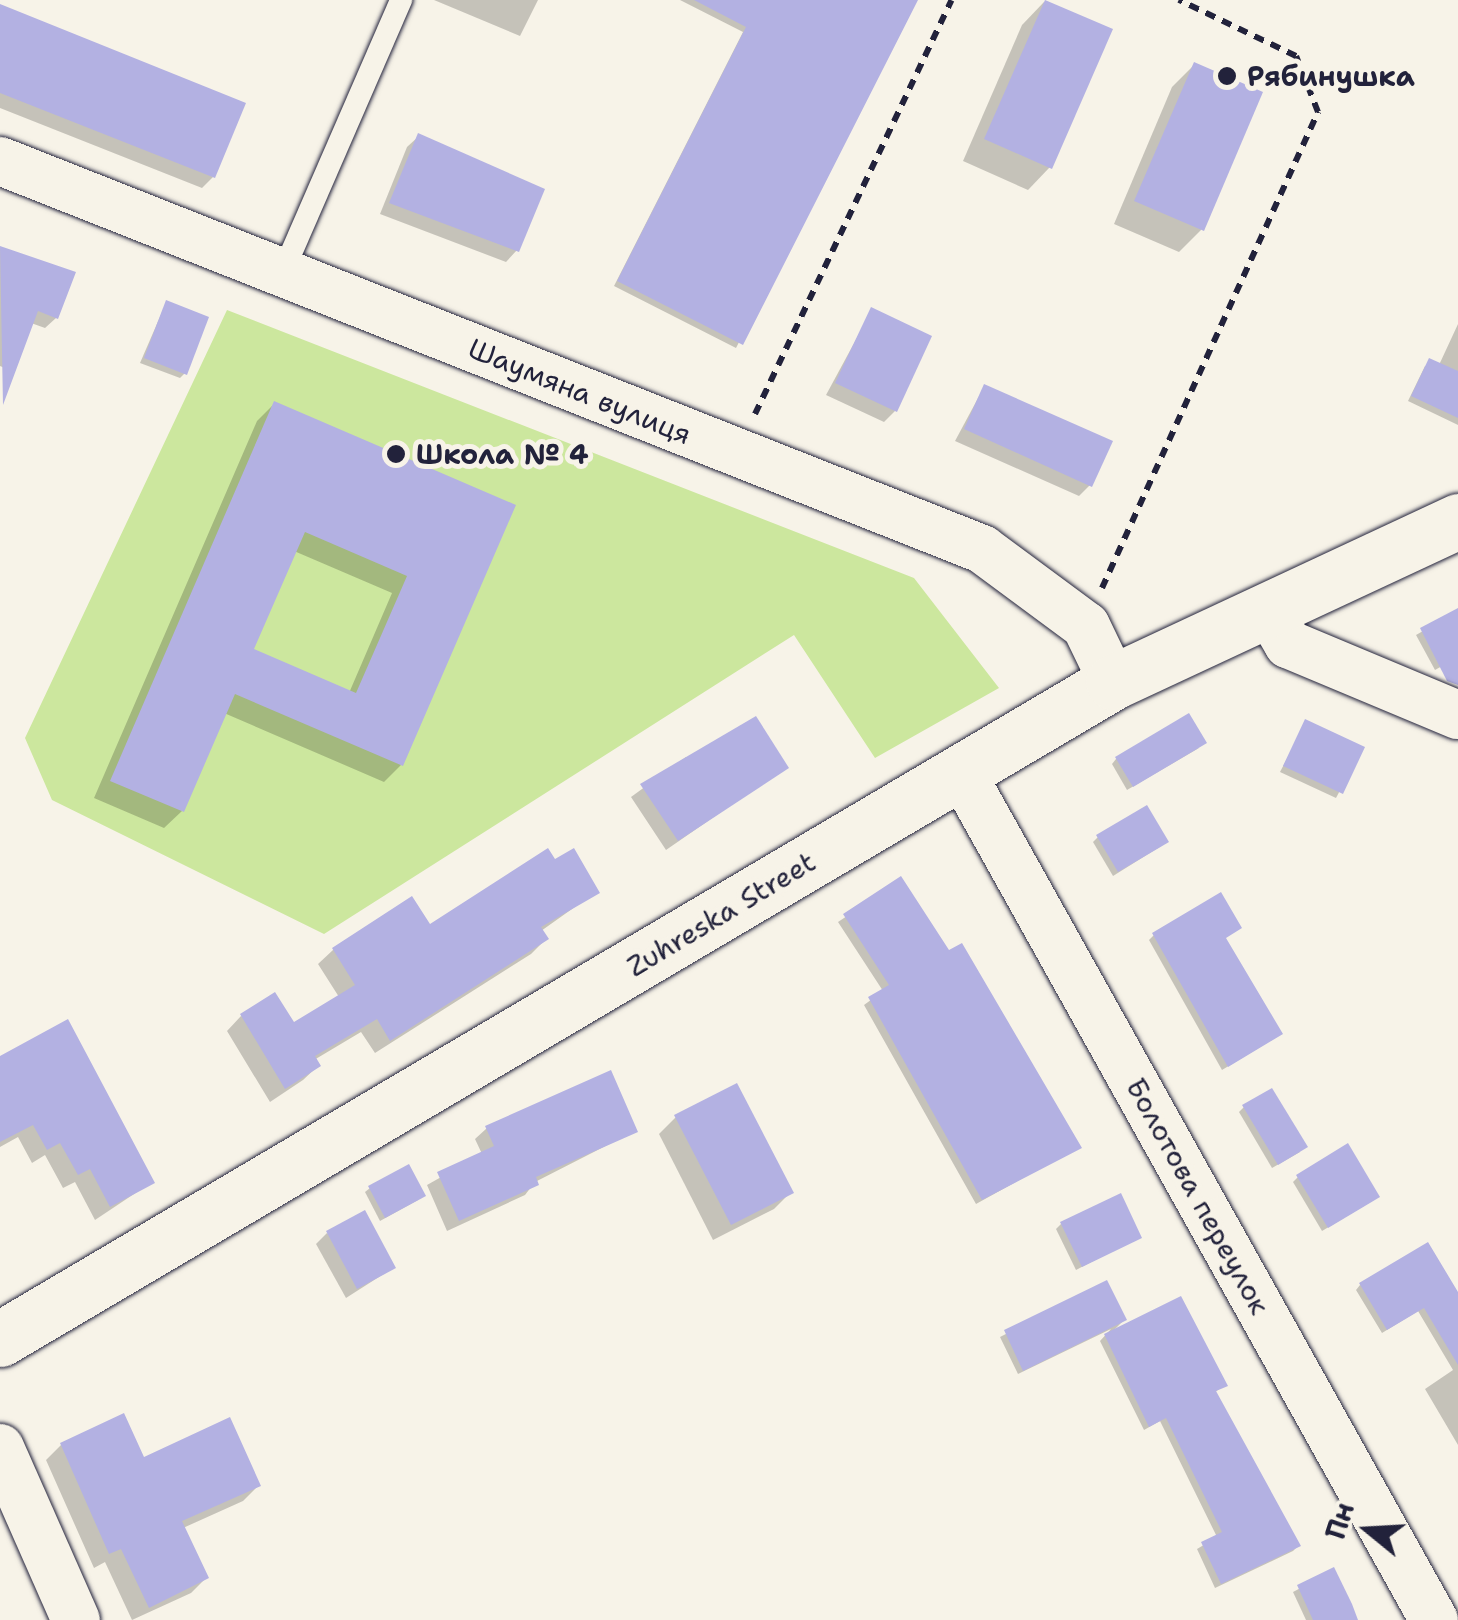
<!DOCTYPE html>
<meta charset="utf-8">
<style>
body{margin:0}
#map{position:relative;width:1458px;height:1620px;overflow:hidden;background:#f7f3e8;font-family:"Shantell Sans",sans-serif}
div>[style]{position:absolute}
[style*='--x']{left:calc(var(--x)*1px);top:calc(var(--y)*1px);width:calc(var(--w)*1px);rotate:calc(var(--a)*1deg)}
.green>*{inset:0;background:#cce79e}
.shadow>*{inset:0;background:#0003}
.building>*{inset:0;background:#b3b1e2}
.path>*{height:6px;margin-top:-3px;transform-origin:0;background:repeating-linear-gradient(90deg,#22223b 0 10px,transparent 0 18px)}
.roads{filter:drop-shadow(0 0 2px #22223b) drop-shadow(0 0 2px #22223b)}
.lane>*{height:22px;margin:-11px;padding:0 11px;transform-origin:11px;border-radius:11px;background:#f7f3e8}
.street>*{height:48px;margin:-24px;padding:0 24px;transform-origin:24px;border-radius:24px;background:#f7f3e8}
.secondary>*{height:55px;margin:-27.5px;padding:0 27.5px;transform-origin:27.5px;border-radius:27.5px;background:#f7f3e8}
.dots>*{width:28px;height:28px;translate:-50% -50%;box-sizing:border-box;border:5px solid #f7f3e8;border-radius:50%}
span{translate:-50% -50%;white-space:nowrap;text-align:center;line-height:1.15;-webkit-text-stroke:10px #f7f3e8;paint-order:stroke}
.poi-label{font-size:28px;color:#22223b;font-weight:700}
.left{translate:0 -50%;text-align:left}
.street-label{font-size:28px;color:#22223b}
.north{position:absolute;left:1318px;top:1480px;width:100px;height:100px;-webkit-text-stroke:8px #f7f3e8;paint-order:stroke;rotate:288deg;font-size:28px;font-weight:700;line-height:40px;text-align:center;color:#22223b}
.north::after{content:'';display:block;margin:auto;width:35px;height:45px;background:#22223b;clip-path:polygon(50% 0,100% 100%,50% 72%,0 100%)}
</style>
<div id="map">
<div class="green">
<i style="clip-path:polygon(227px 310px,914px 578px,999px 688px,875px 758px,794px 635px,324px 934px,52px 800px,25px 738px)"></i>
</div>
<div class="shadow">
<i style="clip-path:polygon(434px 0,538px 0,520px 36px)"></i>
<i style="clip-path:polygon(680px 0,915px 0,736px 348px,614px 286px,743px 32px)"></i>
<i style="clip-path:polygon(1044px 2px,1050px 167px,1028px 190px,963px 161px,1022px 25px)"></i>
<i style="clip-path:polygon(0 6px,213px 177px,202px 188px,0 108px)"></i>
<i style="clip-path:polygon(1194px 65px,1201px 230px,1179px 252px,1114px 224px,1172px 87px)"></i>
<i style="clip-path:polygon(419px 136px,517px 250px,506px 262px,380px 214px,407px 147px)"></i>
<i style="clip-path:polygon(0 248px,72px 273px,56px 318px,45px 328px,31px 323px,7px 369px,0 366px)"></i>
<i style="clip-path:polygon(166px 303px,185px 373px,180px 378px,140px 363px)"></i>
<i style="clip-path:polygon(872px 310px,895px 411px,884px 422px,826px 395px)"></i>
<i style="clip-path:polygon(1458px 324px,1458px 425px,1408px 401px,1425px 366px,1439px 365px)"></i>
<i style="clip-path:polygon(984px 387px,1090px 485px,1079px 496px,955px 441px)"></i>
<i style="clip-path:polygon(evenodd,274px 404px,513px 507px,401px 765px,384px 782px,224px 713px,182px 811px,164px 828px,94px 798px,257px 421px,274px 404px,294px 551px,392px 593px,349px 693px,251px 650px,294px 551px)"></i>
<i style="clip-path:polygon(1458px 611px,1458px 657px,1435px 670px,1416px 635px)"></i>
<i style="clip-path:polygon(1306px 722px,1362px 749px,1336px 798px,1280px 772px)"></i>
<i style="clip-path:polygon(1199px 748px,1127px 790px,1112px 764px,1116px 759px)"></i>
<i style="clip-path:polygon(686px 757px,689px 763px,786px 767px,666px 850px,631px 797px)"></i>
<i style="clip-path:polygon(1098px 837px,1161px 846px,1113px 876px,1093px 842px)"></i>
<i style="clip-path:polygon(554px 862px,596px 892px,541px 931px,546px 939px,531px 954px,375px 1053px,361px 1032px,314px 1060px,318px 1066px,303px 1080px,270px 1102px,227px 1031px,241px 1016px,293px 1026px,339px 997px,318px 964px,333px 950px,429px 927px)"></i>
<i style="clip-path:polygon(901px 880px,1079px 1147px,976px 1204px,864px 1005px,883px 991px,838px 922px)"></i>
<i style="clip-path:polygon(1154px 935px,1224px 939px,1275px 1038px,1222px 1070px,1149px 940px)"></i>
<i style="clip-path:polygon(0 1059px,152px 1182px,95px 1220px,75px 1182px,63px 1188px,45px 1155px,32px 1163px,18px 1137px,0 1147px)"></i>
<i style="clip-path:polygon(1244px 1107px,1300px 1152px,1272px 1168px,1239px 1112px)"></i>
<i style="clip-path:polygon(676px 1117px,791px 1192px,774px 1209px,713px 1240px,659px 1134px)"></i>
<i style="clip-path:polygon(487px 1128px,635px 1131px,535px 1182px,525px 1195px,447px 1231px,427px 1185px,482px 1154px,475px 1139px)"></i>
<i style="clip-path:polygon(1298px 1177px,1372px 1201px,1322px 1231px,1293px 1182px)"></i>
<i style="clip-path:polygon(370px 1188px,418px 1200px,380px 1221px,365px 1192px)"></i>
<i style="clip-path:polygon(1061px 1224px,1139px 1237px,1076px 1270px,1056px 1229px)"></i>
<i style="clip-path:polygon(327px 1233px,393px 1268px,346px 1298px,316px 1244px)"></i>
<i style="clip-path:polygon(1106px 1283px,1124px 1320px,1113px 1331px,1224px 1385px,1214px 1393px,1298px 1546px,1293px 1551px,1215px 1588px,1197px 1549px,1217px 1537px,1160px 1421px,1144px 1430px,1100px 1341px,1111px 1329px,1018px 1374px,1000px 1337px)"></i>
<i style="clip-path:polygon(1360px 1285px,1458px 1297px,1458px 1445px,1425px 1389px,1453px 1370px,1418px 1311px,1382px 1333px,1356px 1290px)"></i>
<i style="clip-path:polygon(61px 1445px,142px 1460px,258px 1486px,243px 1501px,183px 1528px,206px 1578px,191px 1593px,132px 1620px,105px 1562px,94px 1568px,46px 1460px)"></i>
<i style="clip-path:polygon(1333px 1571px,1355px 1620px,1306px 1620px,1293px 1592px)"></i>
</div>
<div class="building">
<i style="clip-path:polygon(694px 0,918px 0,743px 345px,617px 281px,746px 27px)"></i>
<i style="clip-path:polygon(1045px 0,1113px 29px,1052px 169px,984px 139px)"></i>
<i style="clip-path:polygon(0 4px,246px 103px,215px 178px,0 93px)"></i>
<i style="clip-path:polygon(1194px 62px,1263px 92px,1204px 231px,1134px 201px)"></i>
<i style="clip-path:polygon(418px 133px,545px 189px,519px 252px,389px 203px)"></i>
<i style="clip-path:polygon(0 246px,76px 272px,58px 319px,38px 311px,3px 405px)"></i>
<i style="clip-path:polygon(166px 300px,209px 317px,187px 375px,144px 358px)"></i>
<i style="clip-path:polygon(871px 307px,932px 336px,897px 412px,835px 383px)"></i>
<i style="clip-path:polygon(1429px 358px,1458px 371px,1458px 418px,1411px 396px)"></i>
<i style="clip-path:polygon(984px 384px,1113px 441px,1092px 487px,964px 429px)"></i>
<i style="clip-path:polygon(evenodd,274px 401px,516px 505px,403px 766px,235px 694px,184px 812px,110px 781px,274px 401px,305px 532px,407px 576px,356px 693px,254px 649px,305px 532px)"></i>
<i style="clip-path:polygon(1458px 608px,1458px 685px,1447px 681px,1420px 628px)"></i>
<i style="clip-path:polygon(1189px 713px,1207px 743px,1133px 787px,1115px 757px)"></i>
<i style="clip-path:polygon(756px 716px,789px 768px,678px 841px,640px 784px)"></i>
<i style="clip-path:polygon(1305px 719px,1365px 747px,1343px 794px,1283px 766px)"></i>
<i style="clip-path:polygon(1147px 805px,1169px 842px,1118px 872px,1096px 835px)"></i>
<i style="clip-path:polygon(548px 848px,555px 859px,574px 848px,600px 893px,541px 927px,549px 939px,390px 1041px,377px 1019px,315px 1056px,321px 1066px,285px 1089px,240px 1014px,275px 992px,294px 1022px,355px 985px,332px 948px,412px 896px,430px 924px)"></i>
<i style="clip-path:polygon(901px 876px,949px 950px,962px 943px,1082px 1148px,982px 1200px,868px 997px,889px 985px,843px 914px)"></i>
<i style="clip-path:polygon(1221px 892px,1242px 928px,1226px 938px,1283px 1034px,1228px 1067px,1152px 933px)"></i>
<i style="clip-path:polygon(68px 1019px,155px 1183px,110px 1207px,90px 1169px,78px 1175px,60px 1143px,47px 1150px,33px 1125px,0 1142px,0 1056px)"></i>
<i style="clip-path:polygon(611px 1070px,638px 1132px,536px 1177px,539px 1185px,459px 1221px,437px 1172px,494px 1146px,485px 1126px)"></i>
<i style="clip-path:polygon(737px 1083px,794px 1193px,731px 1225px,674px 1115px)"></i>
<i style="clip-path:polygon(1272px 1088px,1308px 1147px,1278px 1165px,1242px 1105px)"></i>
<i style="clip-path:polygon(1348px 1143px,1380px 1197px,1328px 1228px,1296px 1175px)"></i>
<i style="clip-path:polygon(409px 1164px,426px 1196px,385px 1218px,368px 1186px)"></i>
<i style="clip-path:polygon(1121px 1193px,1142px 1238px,1082px 1267px,1060px 1222px)"></i>
<i style="clip-path:polygon(365px 1210px,396px 1268px,357px 1289px,326px 1231px)"></i>
<i style="clip-path:polygon(1428px 1242px,1458px 1292px,1458px 1365px,1424px 1308px,1387px 1330px,1359px 1283px)"></i>
<i style="clip-path:polygon(1107px 1280px,1127px 1320px,1023px 1371px,1004px 1330px)"></i>
<i style="clip-path:polygon(1181px 1296px,1228px 1386px,1216px 1391px,1301px 1546px,1221px 1584px,1201px 1542px,1222px 1532px,1166px 1418px,1149px 1427px,1104px 1334px)"></i>
<i style="clip-path:polygon(124px 1413px,144px 1457px,230px 1417px,261px 1486px,182px 1521px,209px 1578px,149px 1608px,121px 1549px,109px 1554px,60px 1443px)"></i>
<i style="clip-path:polygon(1334px 1567px,1352px 1604px,1358px 1620px,1313px 1620px,1297px 1585px)"></i>
</div>
<div class="path">
<i style="--x:755;--y:414;--w:458;--a:-64.6"></i>
<i style="--x:1102;--y:588;--w:523;--a:-65.59"></i>
<i style="--x:1318;--y:112;--w:60;--a:-111.4"></i>
<i style="--x:1296;--y:56;--w:130;--a:-154.4"></i>
</div>
<div class="roads">
<div class="lane">
<i style="--x:282;--y:274;--w:299;--a:-66.5"></i>
</div>
<div class="street">
<i style="--x:0;--y:161;--w:1056;--a:21.56"></i>
<i style="--x:982;--y:549;--w:129;--a:36.5"></i>
<i style="--x:1086;--y:626;--w:62;--a:64.3"></i>
<i style="--x:1267;--y:608;--w:42;--a:59.7"></i>
<i style="--x:1288;--y:644;--w:184;--a:22.7"></i>
<i style="--x:961;--y:772;--w:971;--a:60.85"></i>
<i style="--x:0;--y:1448;--w:188;--a:66.2"></i>
</div>
<div class="secondary">
<i style="--x:0;--y:1339;--w:1292;--a:-30.55"></i>
<i style="--x:1113;--y:682;--w:381;--a:-25"></i>
</div>
</div>
<div class="dots">
<i style="left:1227px;top:76px;background:#22223b"></i>
<i style="left:396px;top:454px;background:#22223b"></i>
</div>
<div class="poi-label">
<span class="left" style="left:1247px;top:76px">Рябинушка</span>
<span class="left" style="left:416px;top:454px">Школа № 4</span>
</div>
<div class="street-label">
<span style="left:580px;top:391px;rotate:22deg">Шаумяна вулиця</span>
<span style="left:721px;top:914px;rotate:-31deg">Zuhreska Street</span>
<span style="left:1198px;top:1196px;rotate:61deg">Болотова переулок</span>
</div>
<div class="north">Пн</div>
</div>
